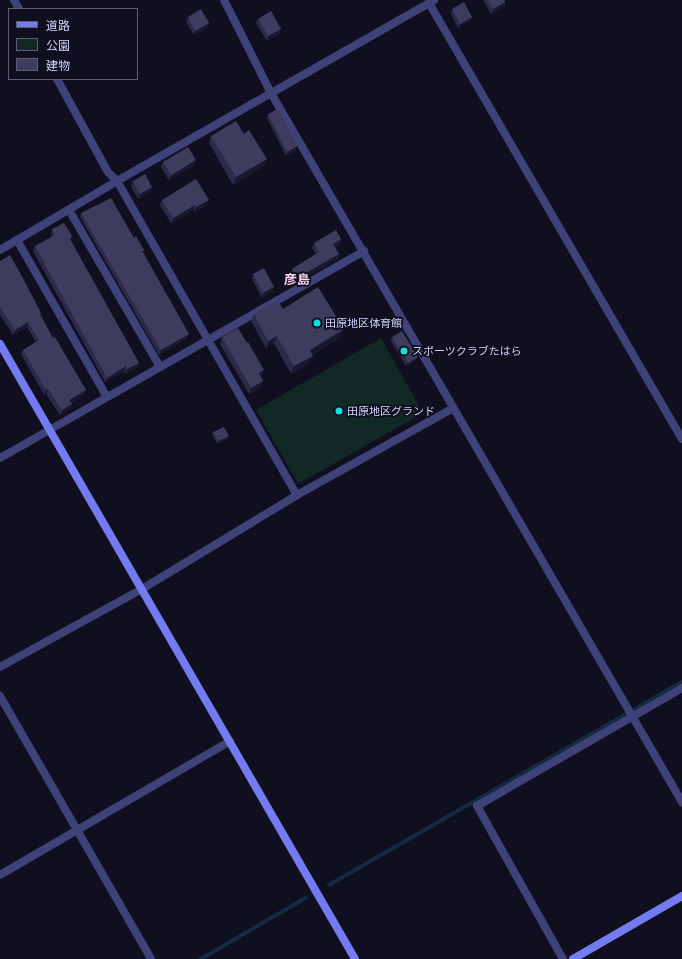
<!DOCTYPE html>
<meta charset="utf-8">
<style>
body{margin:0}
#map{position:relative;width:682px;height:959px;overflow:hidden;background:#100f1f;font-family:Montserrat,"Noto Sans JP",sans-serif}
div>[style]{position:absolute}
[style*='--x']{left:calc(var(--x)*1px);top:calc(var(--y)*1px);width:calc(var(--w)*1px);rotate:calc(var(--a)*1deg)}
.green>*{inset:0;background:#122825}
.stream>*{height:3.5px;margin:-1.75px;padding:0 1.75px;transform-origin:1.75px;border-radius:1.75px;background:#142a43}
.street>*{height:8px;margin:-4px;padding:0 4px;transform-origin:4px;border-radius:4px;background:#3f4279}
.secondary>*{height:8px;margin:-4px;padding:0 4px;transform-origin:4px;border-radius:4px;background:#727bf0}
.wall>*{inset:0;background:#2c2a4a}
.shaded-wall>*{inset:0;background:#1a1731}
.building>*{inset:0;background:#3e3c5d}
.dots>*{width:11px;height:11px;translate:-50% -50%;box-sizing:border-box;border:2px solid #100f1f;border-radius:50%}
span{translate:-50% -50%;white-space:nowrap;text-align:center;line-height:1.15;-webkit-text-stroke:3.5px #100f1f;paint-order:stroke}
.poi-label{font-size:11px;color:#d2d1fa}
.left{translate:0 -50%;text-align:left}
.quarter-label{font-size:13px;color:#fad3f0;font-weight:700}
.legend{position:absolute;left:8px;top:8px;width:130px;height:72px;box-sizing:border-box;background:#100f1f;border:1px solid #5e5d77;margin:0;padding:5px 7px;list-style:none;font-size:12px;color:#d2d1fa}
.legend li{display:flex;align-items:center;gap:8px;height:20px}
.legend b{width:20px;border:1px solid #5e5d77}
</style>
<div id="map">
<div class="green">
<i style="clip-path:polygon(381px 338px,423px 413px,298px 484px,256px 410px)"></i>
</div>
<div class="stream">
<i style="--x:329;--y:885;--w:407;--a:-29.9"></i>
<i style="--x:201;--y:959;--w:121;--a:-30.2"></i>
</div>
<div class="street">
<i style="--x:14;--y:0;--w:10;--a:61"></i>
<i style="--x:224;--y:0;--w:104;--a:63.2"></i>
<i style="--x:271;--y:93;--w:820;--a:59.9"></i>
<i style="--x:429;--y:3;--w:504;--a:59.87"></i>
<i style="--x:57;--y:79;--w:106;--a:61.3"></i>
<i style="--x:108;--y:172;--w:13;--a:45"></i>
<i style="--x:117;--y:181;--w:362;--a:60.2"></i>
<i style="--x:69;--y:210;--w:181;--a:59.9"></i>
<i style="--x:17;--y:240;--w:181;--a:60.2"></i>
<i style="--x:0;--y:250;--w:136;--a:-30.5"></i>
<i style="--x:117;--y:181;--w:365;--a:-29.7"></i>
<i style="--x:0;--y:458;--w:419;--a:-29.6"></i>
<i style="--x:0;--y:667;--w:162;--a:-28.8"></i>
<i style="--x:142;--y:589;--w:181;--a:-31.2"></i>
<i style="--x:297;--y:495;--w:179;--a:-29.1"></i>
<i style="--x:0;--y:696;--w:303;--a:60.1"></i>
<i style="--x:0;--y:875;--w:266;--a:-30.2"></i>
<i style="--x:563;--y:959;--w:176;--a:-119.3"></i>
<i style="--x:477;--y:806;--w:237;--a:-29.9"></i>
</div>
<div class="secondary">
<i style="--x:0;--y:344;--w:710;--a:60"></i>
<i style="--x:573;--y:959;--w:126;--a:-30"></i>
</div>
<div class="wall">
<i style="clip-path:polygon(483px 0,504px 0,505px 2px,504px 7px,491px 14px)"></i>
<i style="clip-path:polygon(452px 9px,472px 17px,470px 21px,458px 28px,451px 14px)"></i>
<i style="clip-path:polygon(188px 17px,209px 23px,207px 28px,194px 35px,186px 22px)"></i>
<i style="clip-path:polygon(258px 19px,281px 29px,279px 34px,267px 41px,256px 23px)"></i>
<i style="clip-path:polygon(268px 114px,297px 150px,286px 156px,267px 118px)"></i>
<i style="clip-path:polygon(211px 136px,264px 166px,233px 185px,209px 143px)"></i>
<i style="clip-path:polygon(163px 162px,194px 165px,169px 180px,161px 167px)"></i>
<i style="clip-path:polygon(133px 181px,150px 192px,138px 199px,131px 186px)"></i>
<i style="clip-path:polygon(162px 200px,207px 205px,194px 212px,193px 210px,171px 223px,160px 205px)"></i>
<i style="clip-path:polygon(81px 213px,134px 238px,144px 250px,143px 252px,189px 334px,187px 338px,159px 355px,80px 217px)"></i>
<i style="clip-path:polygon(52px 229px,72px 236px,71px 240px,139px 363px,138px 367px,125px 374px,124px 371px,105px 382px,33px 251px,35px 246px,52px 237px,51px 234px)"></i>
<i style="clip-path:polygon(341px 239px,340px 244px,335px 247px,339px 254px,338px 259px,295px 283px,290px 274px,292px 269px,316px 254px,312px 248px,314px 243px)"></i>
<i style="clip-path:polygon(0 261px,40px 316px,53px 338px,86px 390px,84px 395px,71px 403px,72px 404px,70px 409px,60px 415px,46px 394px,44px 395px,21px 354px,23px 350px,36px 342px,27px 327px,13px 335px,0 315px)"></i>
<i style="clip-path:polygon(253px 274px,272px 292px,262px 298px,252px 279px)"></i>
<i style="clip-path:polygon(283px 309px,341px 337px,312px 355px,310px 363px,291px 374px,274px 343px,266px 348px,251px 321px,254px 314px)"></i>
<i style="clip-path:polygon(222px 337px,261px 377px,261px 387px,249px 394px,220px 344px)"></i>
<i style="clip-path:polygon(392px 337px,416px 360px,406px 366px,391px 341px)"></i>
<i style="clip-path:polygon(213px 432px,229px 436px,228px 438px,217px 444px,212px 434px)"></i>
</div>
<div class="shaded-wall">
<i style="clip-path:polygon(505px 2px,504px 7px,491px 14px,493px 9px)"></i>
<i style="clip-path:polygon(472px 17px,470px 21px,458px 28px,460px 24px)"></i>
<i style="clip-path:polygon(209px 23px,207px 28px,194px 35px,195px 31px)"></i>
<i style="clip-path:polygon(281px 29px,279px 34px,267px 41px,268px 36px)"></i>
<i style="clip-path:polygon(298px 146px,297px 150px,286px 156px,287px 152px)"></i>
<i style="clip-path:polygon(267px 159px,264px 166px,233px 185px,236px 177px)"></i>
<i style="clip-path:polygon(196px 160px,194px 165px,169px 180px,171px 175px)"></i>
<i style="clip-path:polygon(152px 187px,150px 192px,138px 199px,140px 194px)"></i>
<i style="clip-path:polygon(209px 200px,207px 205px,194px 212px,196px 207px)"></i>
<i style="clip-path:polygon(195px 205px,193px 210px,171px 223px,173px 218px)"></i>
<i style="clip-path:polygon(341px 239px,340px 244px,332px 249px,333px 244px)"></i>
<i style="clip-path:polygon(339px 254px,338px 259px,295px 283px,297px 278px)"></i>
<i style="clip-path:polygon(274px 287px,272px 292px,262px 298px,263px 293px)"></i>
<i style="clip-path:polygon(28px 322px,27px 327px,13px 335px,15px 330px)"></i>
<i style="clip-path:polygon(344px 329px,341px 337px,307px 358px,310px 350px)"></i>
<i style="clip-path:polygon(189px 334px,187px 338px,159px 355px,161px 350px)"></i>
<i style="clip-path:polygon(277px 336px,274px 343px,266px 348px,268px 341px)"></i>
<i style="clip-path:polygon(313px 356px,310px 363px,291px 374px,294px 366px)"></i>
<i style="clip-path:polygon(418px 357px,416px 360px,406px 366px,408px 363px)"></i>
<i style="clip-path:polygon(139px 363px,138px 367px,125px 374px,127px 369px)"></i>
<i style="clip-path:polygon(126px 366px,124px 371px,105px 382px,107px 378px)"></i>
<i style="clip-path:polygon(264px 370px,261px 377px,259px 373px)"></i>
<i style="clip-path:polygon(263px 381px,261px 387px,249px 394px,251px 388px)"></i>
<i style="clip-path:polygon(48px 389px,46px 394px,44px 395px,46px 390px)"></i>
<i style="clip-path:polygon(86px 390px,84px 395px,67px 405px,69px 400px)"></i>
<i style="clip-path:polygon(72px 404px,70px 409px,60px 415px,62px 410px)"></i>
<i style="clip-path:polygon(229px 436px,228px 438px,217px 444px,218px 441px)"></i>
</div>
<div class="building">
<i style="clip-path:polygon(487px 0,504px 0,505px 2px,493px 9px)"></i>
<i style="clip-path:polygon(464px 2px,472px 17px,460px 24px,452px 9px)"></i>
<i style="clip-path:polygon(201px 9px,209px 23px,195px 31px,188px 17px)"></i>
<i style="clip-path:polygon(271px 11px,281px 29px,268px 36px,258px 19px)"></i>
<i style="clip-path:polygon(278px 109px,298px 146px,287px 152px,268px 114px)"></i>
<i style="clip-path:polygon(236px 121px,244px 134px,249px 130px,267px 159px,236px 177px,211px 136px)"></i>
<i style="clip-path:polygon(188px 147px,196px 160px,171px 175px,163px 162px)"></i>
<i style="clip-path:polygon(145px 174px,152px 187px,140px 194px,133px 181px)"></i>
<i style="clip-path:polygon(196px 179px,209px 200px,196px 207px,195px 205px,173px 218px,162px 200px)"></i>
<i style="clip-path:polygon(111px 198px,134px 238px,136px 236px,144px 250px,142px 251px,189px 334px,161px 350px,81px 213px)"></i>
<i style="clip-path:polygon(64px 223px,72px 236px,69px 238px,139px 363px,127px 369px,126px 366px,107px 378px,35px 246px,55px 235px,52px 229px)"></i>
<i style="clip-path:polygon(336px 230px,341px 239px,333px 244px,339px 254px,297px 278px,292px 269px,319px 252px,314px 243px)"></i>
<i style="clip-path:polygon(10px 255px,24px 280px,41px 313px,40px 314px,53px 338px,55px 337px,86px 390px,69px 400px,72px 404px,62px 410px,48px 389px,46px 390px,23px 350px,39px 340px,28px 322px,15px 330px,0 307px,0 261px)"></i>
<i style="clip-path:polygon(264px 268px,274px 287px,263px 293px,253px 274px)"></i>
<i style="clip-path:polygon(318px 287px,344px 329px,310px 350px,313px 356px,294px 366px,277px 336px,268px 341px,254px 314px,278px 300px,283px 309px)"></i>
<i style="clip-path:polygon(238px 328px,247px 343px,248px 342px,264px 370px,259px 373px,263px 381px,251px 388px,222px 337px)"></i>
<i style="clip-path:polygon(402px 331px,418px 357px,408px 363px,392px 337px)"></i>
<i style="clip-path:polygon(224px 427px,229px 436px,218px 441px,213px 432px)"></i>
</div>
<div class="dots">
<i style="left:317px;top:323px;background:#18dddf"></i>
<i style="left:404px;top:351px;background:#18dddf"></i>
<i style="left:339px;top:411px;background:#18dddf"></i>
</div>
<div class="poi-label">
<span class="left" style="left:325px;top:323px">田原地区体育館</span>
<span class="left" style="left:412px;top:351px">スポーツクラブたはら</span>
<span class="left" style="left:347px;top:411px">田原地区グランド</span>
</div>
<div class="quarter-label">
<span style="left:297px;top:279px">彦島</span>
</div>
<ul class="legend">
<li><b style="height:5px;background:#727bf0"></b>道路</li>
<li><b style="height:11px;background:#122825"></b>公園</li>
<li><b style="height:11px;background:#3e3c5d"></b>建物</li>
</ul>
</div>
